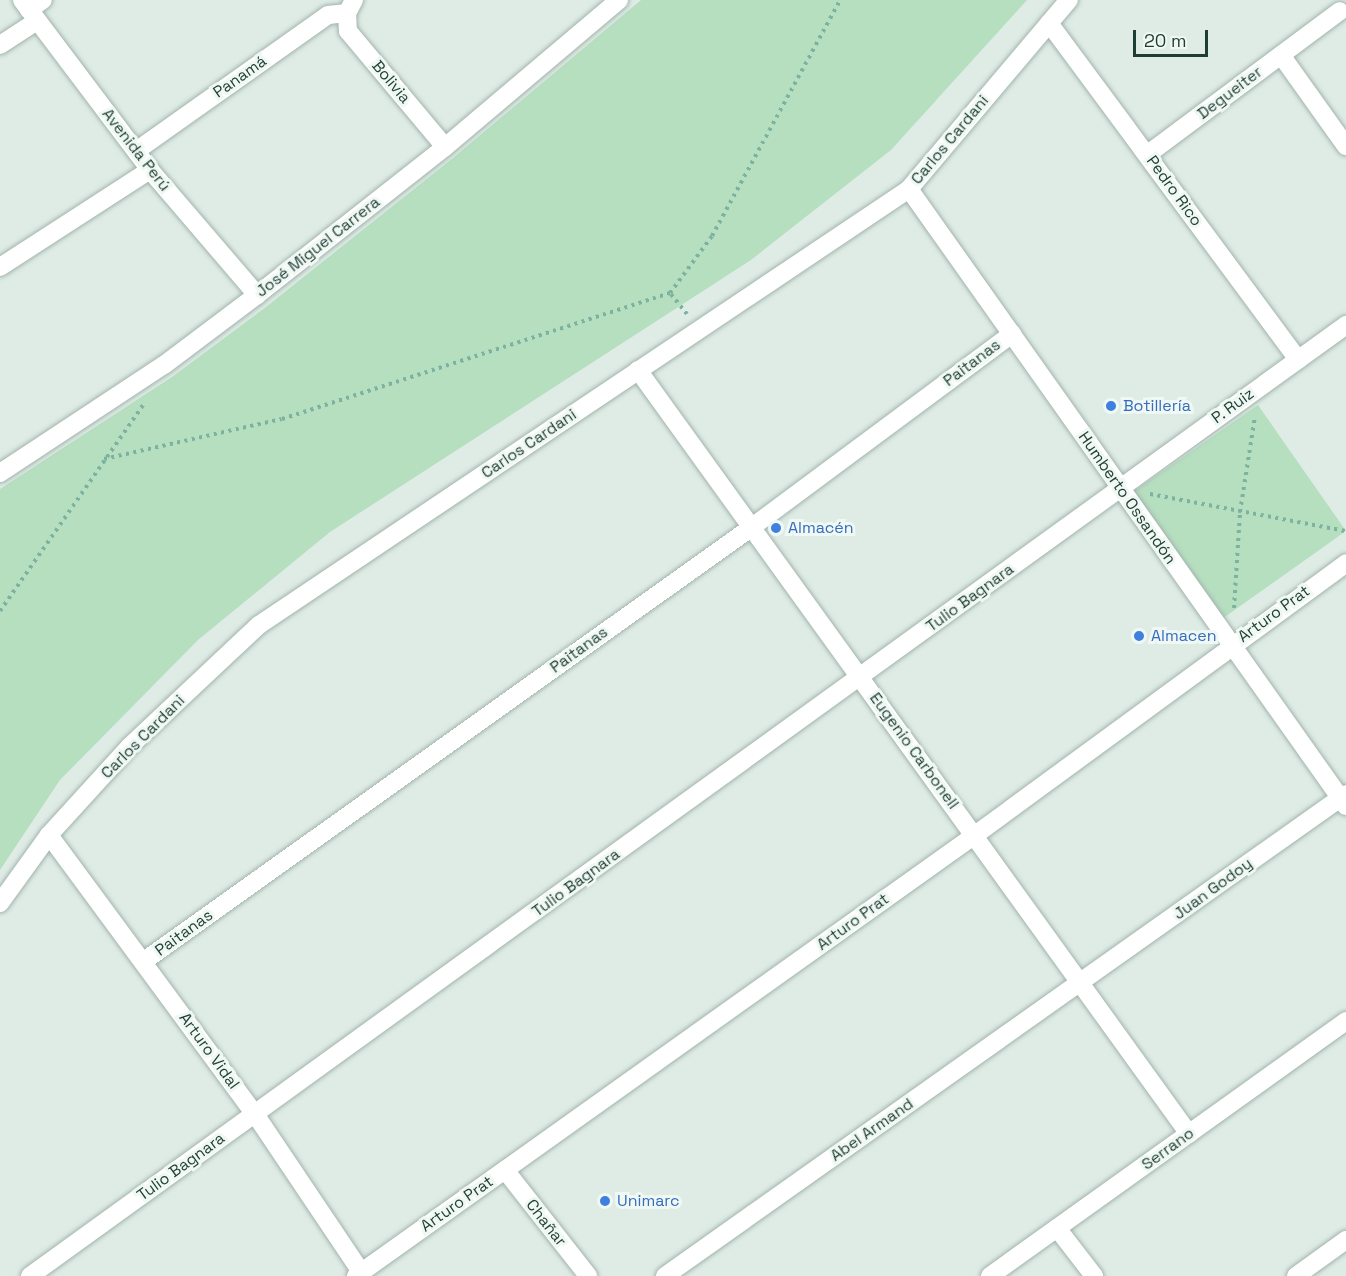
<!DOCTYPE html>
<meta charset="utf-8">
<style>
body{margin:0}
#map{position:relative;width:1346px;height:1276px;overflow:hidden;background:#dfece6;font-family:"Space Grotesk",sans-serif}
div>[style]{position:absolute}
[style*='--x']{left:calc(var(--x)*1px);top:calc(var(--y)*1px);width:calc(var(--w)*1px);rotate:calc(var(--a)*1deg)}
.green>*{inset:0;background:#b6dfc0}
.path>*{height:4px;margin-top:-2px;transform-origin:0;background:repeating-linear-gradient(90deg,#7db2a0 0 3px,transparent 0 7.5px)}
.roads{filter:drop-shadow(0 0 2px #a2b4ad) drop-shadow(0 0 2px #a2b4ad)}
.street>*{height:18px;margin:-9px;padding:0 9px;transform-origin:9px;border-radius:9px;background:#fff}
.secondary>*{height:18px;margin:-9px;padding:0 9px;transform-origin:9px;border-radius:9px;background:#fff}
.dots>*{width:16px;height:16px;translate:-50% -50%;box-sizing:border-box;border:3px solid #f0f8f4;border-radius:50%}
span{translate:-50% -50%;white-space:nowrap;text-align:center;line-height:1.15;-webkit-text-stroke:6px #f0f8f4;paint-order:stroke}
.street-label{font-size:16px;color:#1f3d34}
.shop-label{font-size:16px;color:#366cbe}
.left{translate:0 -50%;text-align:left}
.scale{position:absolute;left:1133px;top:30px;width:75px;height:27px;box-sizing:border-box;border:3px solid #1f3d34;border-top:0;padding-left:8px;font-size:18px;line-height:21px;white-space:nowrap;color:#1f3d34;-webkit-text-stroke:4px #f0f8f4;paint-order:stroke}
</style>
<div id="map">
<div class="green">
<i style="clip-path:polygon(641px 0,1027px 0,891px 150px,751px 260px,330px 532px,198px 640px,60px 780px,0 870px,0 489px,172px 377px,266px 307px,453px 158px)"></i>
<i style="clip-path:polygon(1258px 405px,1346px 531px,1222px 619px,1133px 492px)"></i>
</div>
<div class="path">
<i style="--x:687;--y:314;--w:27;--a:-129"></i>
<i style="--x:670;--y:293;--w:71;--a:-53.6"></i>
<i style="--x:712;--y:236;--w:268;--a:-61.5"></i>
<i style="--x:104;--y:459;--w:182;--a:-12.7"></i>
<i style="--x:282;--y:419;--w:408;--a:-18"></i>
<i style="--x:1150;--y:494;--w:199;--a:10.7"></i>
<i style="--x:1234;--y:608;--w:96;--a:-86.4"></i>
<i style="--x:1240;--y:512;--w:97;--a:-81.1"></i>
<i style="--x:0;--y:611;--w:251;--a:-55.2"></i>
</div>
<div class="roads">
<div class="street">
<i style="--x:354;--y:0;--w:15;--a:118"></i>
<i style="--x:347;--y:13;--w:18;--a:87"></i>
<i style="--x:348;--y:31;--w:151;--a:50.1"></i>
<i style="--x:29;--y:10;--w:17;--a:-36"></i>
<i style="--x:1049;--y:23;--w:419;--a:53.5"></i>
<i style="--x:0;--y:45;--w:44;--a:-33"></i>
<i style="--x:1281;--y:55;--w:112;--a:54.5"></i>
<i style="--x:136;--y:151;--w:235;--a:-35.3"></i>
<i style="--x:328;--y:15;--w:19;--a:-6"></i>
<i style="--x:1148;--y:154;--w:239;--a:-36.7"></i>
<i style="--x:909;--y:189;--w:756;--a:54.69"></i>
<i style="--x:0;--y:267;--w:179;--a:-32.9"></i>
<i style="--x:638;--y:370;--w:942;--a:54.2"></i>
<i style="--x:49;--y:835;--w:347;--a:53.6"></i>
<i style="--x:255;--y:1114;--w:190;--a:56.1"></i>
<i style="--x:144;--y:961;--w:747;--a:-35.52"></i>
<i style="--x:752;--y:527;--w:324;--a:-36.6"></i>
<i style="--x:505;--y:1170;--w:135;--a:51.9"></i>
<i style="--x:1057;--y:1228;--w:61;--a:52.4"></i>
<i style="--x:30;--y:1276;--w:1624;--a:-35.85"></i>
<i style="--x:665;--y:1276;--w:834;--a:-35.29"></i>
<i style="--x:1296;--y:1276;--w:62;--a:-35.8"></i>
</div>
<div class="secondary">
<i style="--x:22;--y:0;--w:213;--a:53"></i>
<i style="--x:150;--y:170;--w:165;--a:49.4"></i>
<i style="--x:0;--y:473;--w:196;--a:-33.4"></i>
<i style="--x:164;--y:365;--w:116;--a:-37"></i>
<i style="--x:257;--y:295;--w:239;--a:-38.2"></i>
<i style="--x:445;--y:147;--w:228;--a:-40.2"></i>
<i style="--x:0;--y:903;--w:84;--a:-54.2"></i>
<i style="--x:49;--y:835;--w:119;--a:-47.7"></i>
<i style="--x:129;--y:747;--w:178;--a:-43.2"></i>
<i style="--x:259;--y:625;--w:783;--a:-33.85"></i>
<i style="--x:909;--y:189;--w:248;--a:-49.8"></i>
<i style="--x:356;--y:1276;--w:760;--a:-35.47"></i>
<i style="--x:975;--y:835;--w:460;--a:-36.2"></i>
<i style="--x:990;--y:1276;--w:438;--a:-35.6"></i>
</div>
</div>
<div class="dots">
<i style="left:1111px;top:406px;background:#3f7fe0"></i>
<i style="left:776px;top:528px;background:#3f7fe0"></i>
<i style="left:1139px;top:636px;background:#3f7fe0"></i>
<i style="left:605px;top:1201px;background:#3f7fe0"></i>
</div>
<div class="street-label">
<span style="left:240px;top:77px;rotate:-35deg">Panamá</span>
<span style="left:391px;top:82px;rotate:50deg">Bolivia</span>
<span style="left:1230px;top:93px;rotate:-37deg">Degueiter</span>
<span style="left:950px;top:140px;rotate:-50deg">Carlos Cardani</span>
<span style="left:136px;top:150px;rotate:52deg">Avenida Perú</span>
<span style="left:1174px;top:191px;rotate:54deg">Pedro Rico</span>
<span style="left:318px;top:247px;rotate:-38deg">José Miguel Carrera</span>
<span style="left:972px;top:363px;rotate:-37deg">Paitanas</span>
<span style="left:1233px;top:406px;rotate:-36deg">P. Ruiz</span>
<span style="left:529px;top:444px;rotate:-34deg">Carlos Cardani</span>
<span style="left:1127px;top:498px;rotate:55deg">Humberto Ossandón</span>
<span style="left:970px;top:598px;rotate:-36deg">Tulio Bagnara</span>
<span style="left:1274px;top:614px;rotate:-36deg">Arturo Prat</span>
<span style="left:579px;top:650px;rotate:-36deg">Paitanas</span>
<span style="left:143px;top:737px;rotate:-45deg">Carlos Cardani</span>
<span style="left:914px;top:751px;rotate:54deg">Eugenio Carbonell</span>
<span style="left:576px;top:883px;rotate:-36deg">Tulio Bagnara</span>
<span style="left:1213px;top:889px;rotate:-36deg">Juan Godoy</span>
<span style="left:853px;top:922px;rotate:-36deg">Arturo Prat</span>
<span style="left:184px;top:933px;rotate:-36deg">Paitanas</span>
<span style="left:209px;top:1051px;rotate:54deg">Arturo Vidal</span>
<span style="left:872px;top:1130px;rotate:-35deg">Abel Armand</span>
<span style="left:1168px;top:1149px;rotate:-36deg">Serrano</span>
<span style="left:181px;top:1167px;rotate:-36deg">Tulio Bagnara</span>
<span style="left:457px;top:1204px;rotate:-35deg">Arturo Prat</span>
<span style="left:546px;top:1223px;rotate:52deg">Chañar</span>
</div>
<div class="shop-label">
<span class="left" style="left:1123px;top:406px">Botillería</span>
<span class="left" style="left:788px;top:528px">Almacén</span>
<span class="left" style="left:1151px;top:636px">Almacen</span>
<span class="left" style="left:617px;top:1201px">Unimarc</span>
</div>
<div class="scale">20 m</div>
</div>
